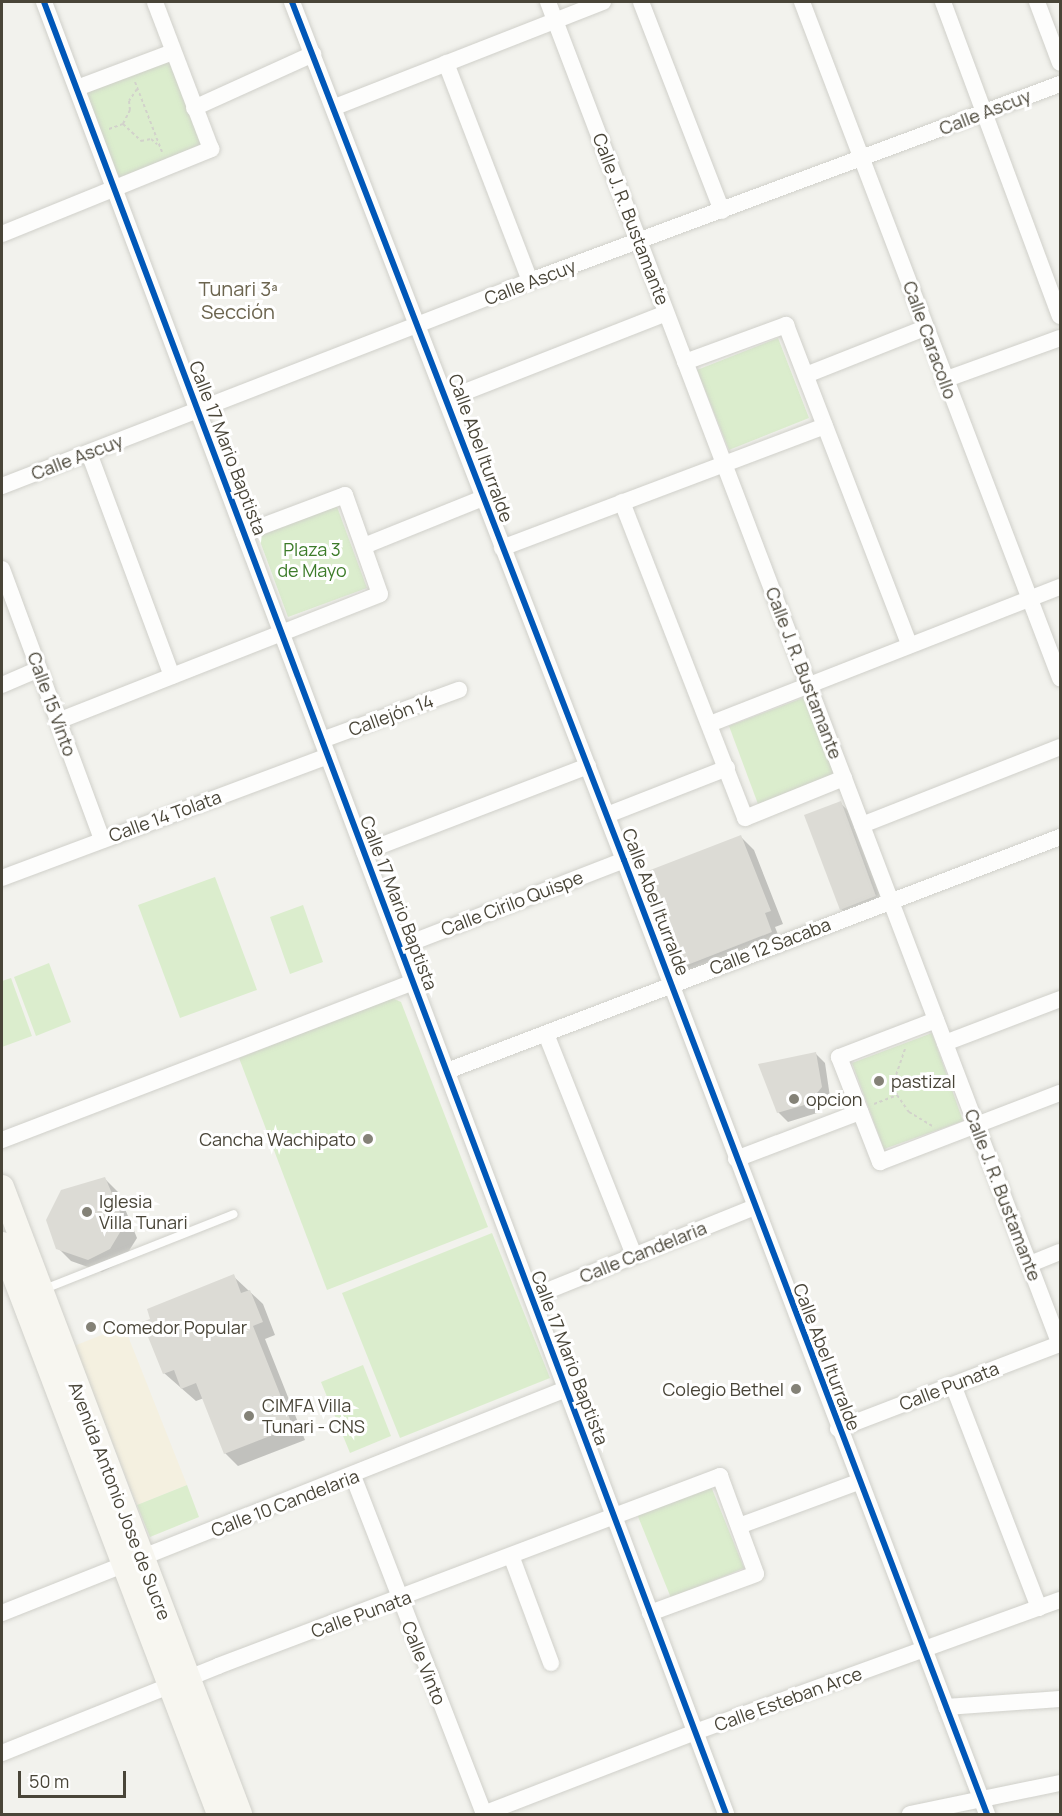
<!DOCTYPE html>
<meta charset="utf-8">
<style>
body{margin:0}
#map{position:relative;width:1062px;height:1816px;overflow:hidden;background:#f2f2ed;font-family:Manrope,sans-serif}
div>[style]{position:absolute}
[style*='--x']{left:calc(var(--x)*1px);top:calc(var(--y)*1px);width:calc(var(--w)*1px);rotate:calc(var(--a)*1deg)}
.commercial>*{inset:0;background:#f4f0e0}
.green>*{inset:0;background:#dbedcd}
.shadow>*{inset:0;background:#0003}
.building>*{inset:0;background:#dcdbd5}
.path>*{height:2px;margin-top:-1px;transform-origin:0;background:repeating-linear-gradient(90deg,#d2d2cb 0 3px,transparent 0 6px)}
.roads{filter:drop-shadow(0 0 2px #d0d0ca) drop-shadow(0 0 2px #d0d0ca)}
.lane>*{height:8px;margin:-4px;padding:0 4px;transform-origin:4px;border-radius:4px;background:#fdfdfc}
.street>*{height:16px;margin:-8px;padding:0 8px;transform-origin:8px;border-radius:8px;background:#fdfdfc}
.secondary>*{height:24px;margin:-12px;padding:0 12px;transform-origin:12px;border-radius:12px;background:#f7f6f0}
.cycleway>*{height:6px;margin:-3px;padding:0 3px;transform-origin:3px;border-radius:3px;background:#0057b8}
.dots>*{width:16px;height:16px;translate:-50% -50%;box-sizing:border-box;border:3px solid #fff;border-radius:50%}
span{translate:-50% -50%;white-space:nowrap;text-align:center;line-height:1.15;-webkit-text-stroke:6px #fff;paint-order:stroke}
.street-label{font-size:18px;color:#494538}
.park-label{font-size:18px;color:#3d7c2a}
.poi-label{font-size:18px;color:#494538}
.left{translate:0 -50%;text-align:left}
.right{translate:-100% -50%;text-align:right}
.neighbourhood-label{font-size:20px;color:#6c654f}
.frame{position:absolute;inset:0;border:3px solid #494538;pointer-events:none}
.scale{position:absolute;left:18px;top:1771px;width:108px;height:27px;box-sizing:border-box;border:3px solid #494538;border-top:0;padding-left:8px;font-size:18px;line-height:21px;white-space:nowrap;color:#494538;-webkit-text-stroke:4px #fff;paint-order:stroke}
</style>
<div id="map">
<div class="commercial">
<i style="clip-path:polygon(124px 1326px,187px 1485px,137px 1505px,74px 1346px)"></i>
</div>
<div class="green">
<i style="clip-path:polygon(168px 57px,203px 148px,117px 181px,82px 90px)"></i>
<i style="clip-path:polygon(778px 338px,809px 418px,729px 450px,697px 370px)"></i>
<i style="clip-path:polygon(336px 504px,367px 588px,288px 617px,257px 533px)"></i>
<i style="clip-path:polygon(808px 696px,837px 774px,758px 804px,729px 726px)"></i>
<i style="clip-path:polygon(215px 877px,257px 990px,180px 1018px,138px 905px)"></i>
<i style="clip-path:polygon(303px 905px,323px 962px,290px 974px,270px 917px)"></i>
<i style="clip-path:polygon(49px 963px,71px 1022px,36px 1036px,14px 977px)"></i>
<i style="clip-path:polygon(11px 978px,32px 1036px,2px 1047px,2px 981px)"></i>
<i style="clip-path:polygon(392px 998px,401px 1002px,488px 1227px,327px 1290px,239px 1058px)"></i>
<i style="clip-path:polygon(932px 1033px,963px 1121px,884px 1149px,852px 1063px)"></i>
<i style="clip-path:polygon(492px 1233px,550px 1378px,400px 1438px,342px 1293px)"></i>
<i style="clip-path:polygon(363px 1365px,391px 1436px,350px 1453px,321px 1382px)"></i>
<i style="clip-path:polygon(710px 1484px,744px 1568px,671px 1598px,637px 1514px)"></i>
<i style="clip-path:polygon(187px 1485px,199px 1517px,150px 1537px,137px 1505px)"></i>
</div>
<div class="shadow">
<i style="clip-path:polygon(840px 803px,853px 815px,888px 909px,854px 922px,841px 909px)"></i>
<i style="clip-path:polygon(741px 837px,754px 850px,783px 924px,775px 927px,781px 942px,688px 978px,678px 968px)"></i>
<i style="clip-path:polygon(815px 1053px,825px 1063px,830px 1097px,817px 1113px,788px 1122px,778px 1112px)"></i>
<i style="clip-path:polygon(105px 1179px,118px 1192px,137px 1238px,122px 1262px,102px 1272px,71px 1261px,58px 1248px,62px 1191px)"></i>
<i style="clip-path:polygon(233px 1276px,263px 1304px,275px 1335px,265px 1339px,305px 1440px,238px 1466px,225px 1453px,204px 1398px,196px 1401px,164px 1373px)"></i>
</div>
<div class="building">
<i style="clip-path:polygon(841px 801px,876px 896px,840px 910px,804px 815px)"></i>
<i style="clip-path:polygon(741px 835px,771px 911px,765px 913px,772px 932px,677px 969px,640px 874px)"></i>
<i style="clip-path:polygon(816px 1052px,822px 1087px,808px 1104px,777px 1113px,758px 1064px)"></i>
<i style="clip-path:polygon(105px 1177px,125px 1224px,110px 1249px,88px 1260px,56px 1249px,46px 1220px,61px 1190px)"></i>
<i style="clip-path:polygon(234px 1274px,241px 1293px,250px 1290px,263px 1322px,253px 1326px,293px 1427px,224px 1454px,196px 1383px,181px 1389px,174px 1370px,163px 1374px,142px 1322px,150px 1319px,147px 1309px)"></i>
</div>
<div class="path">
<i style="--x:135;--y:82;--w:75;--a:68.9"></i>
<i style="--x:137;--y:89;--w:14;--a:124"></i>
<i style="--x:129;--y:101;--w:9;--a:84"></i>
<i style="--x:130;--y:110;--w:16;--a:117"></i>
<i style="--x:123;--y:124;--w:25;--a:43"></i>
<i style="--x:141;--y:141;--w:10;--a:-11"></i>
<i style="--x:151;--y:139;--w:8;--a:40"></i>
<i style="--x:109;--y:129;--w:15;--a:-20"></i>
<i style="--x:905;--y:1049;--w:34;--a:109"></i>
<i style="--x:894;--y:1081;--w:14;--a:78"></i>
<i style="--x:897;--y:1095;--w:21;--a:55"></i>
<i style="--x:909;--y:1112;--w:27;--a:31"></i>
<i style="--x:874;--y:1104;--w:25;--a:-21"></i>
</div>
<div class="roads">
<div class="lane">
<i style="--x:42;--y:1290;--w:206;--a:-21.6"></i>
</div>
<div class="street">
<i style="--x:44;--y:2;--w:1936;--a:69.37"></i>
<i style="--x:292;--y:2;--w:920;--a:68.85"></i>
<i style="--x:624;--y:860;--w:1021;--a:69.17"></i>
<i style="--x:548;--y:2;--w:1437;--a:69.13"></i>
<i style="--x:641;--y:2;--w:224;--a:68.8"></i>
<i style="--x:802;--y:2;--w:724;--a:69.11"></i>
<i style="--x:943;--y:2;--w:335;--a:69.6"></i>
<i style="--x:1037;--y:2;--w:65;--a:69.3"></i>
<i style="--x:446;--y:63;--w:234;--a:68.9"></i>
<i style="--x:77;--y:88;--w:103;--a:-20.6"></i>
<i style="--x:335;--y:107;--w:288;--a:-21.4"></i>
<i style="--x:194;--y:108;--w:131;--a:-24.4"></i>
<i style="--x:2;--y:234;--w:226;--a:-22.1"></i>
<i style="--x:211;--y:149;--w:157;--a:-110.9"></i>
<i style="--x:685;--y:362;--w:108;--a:-20.1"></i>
<i style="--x:786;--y:325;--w:342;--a:68.9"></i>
<i style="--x:806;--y:375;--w:128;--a:-21.6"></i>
<i style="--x:944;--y:380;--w:123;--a:-19.9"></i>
<i style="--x:447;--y:399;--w:235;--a:-21.4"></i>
<i style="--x:89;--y:453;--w:238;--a:69.6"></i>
<i style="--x:2;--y:486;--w:566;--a:-21.22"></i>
<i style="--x:530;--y:281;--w:565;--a:-20.39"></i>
<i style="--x:622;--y:502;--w:339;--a:68.7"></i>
<i style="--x:745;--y:818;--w:107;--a:-22"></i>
<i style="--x:364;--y:546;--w:128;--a:-22"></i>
<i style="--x:502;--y:548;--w:345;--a:-20.7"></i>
<i style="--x:2;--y:569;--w:289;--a:69.7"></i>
<i style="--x:2;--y:685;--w:40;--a:-23.4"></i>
<i style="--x:58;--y:721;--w:346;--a:-21.5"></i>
<i style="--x:380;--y:594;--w:105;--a:-109.5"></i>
<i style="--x:345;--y:495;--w:108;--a:159.4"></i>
<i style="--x:710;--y:724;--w:376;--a:-21.4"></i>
<i style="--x:322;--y:740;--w:146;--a:-20.1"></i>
<i style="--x:607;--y:815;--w:129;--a:-21.4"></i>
<i style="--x:862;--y:825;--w:213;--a:-21.5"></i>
<i style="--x:364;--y:852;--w:240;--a:-21"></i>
<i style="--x:2;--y:878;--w:348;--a:-20.5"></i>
<i style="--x:400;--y:947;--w:240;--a:-21.2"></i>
<i style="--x:936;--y:1020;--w:104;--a:159.1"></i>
<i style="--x:839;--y:1057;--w:113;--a:68.7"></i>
<i style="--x:880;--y:1162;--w:193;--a:-21"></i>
<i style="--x:546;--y:1034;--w:238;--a:68.3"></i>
<i style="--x:945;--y:1043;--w:123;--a:-20.9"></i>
<i style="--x:447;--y:1071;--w:656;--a:-20.89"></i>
<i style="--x:2;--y:1140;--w:440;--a:-21"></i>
<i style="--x:736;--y:1159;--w:133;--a:-20.8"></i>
<i style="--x:1030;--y:1264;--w:32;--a:-22"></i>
<i style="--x:532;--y:1297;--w:240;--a:-22"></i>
<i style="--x:953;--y:1385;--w:239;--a:68.9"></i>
<i style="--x:838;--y:1429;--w:238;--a:-21"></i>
<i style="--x:353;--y:1476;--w:362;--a:68.8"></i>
<i style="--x:739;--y:1526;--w:127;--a:-20.3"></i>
<i style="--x:512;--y:1558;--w:112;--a:69.6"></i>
<i style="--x:2;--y:1613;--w:607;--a:-21.66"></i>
<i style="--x:946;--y:1707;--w:114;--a:-4"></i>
<i style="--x:2;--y:1753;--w:233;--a:-21.9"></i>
<i style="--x:218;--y:1666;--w:537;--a:-20.73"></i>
<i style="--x:720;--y:1476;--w:104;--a:69.8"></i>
<i style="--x:756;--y:1574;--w:113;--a:159.8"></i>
<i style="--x:483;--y:1814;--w:227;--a:-21.1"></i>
<i style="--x:695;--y:1732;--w:388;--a:-19.9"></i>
<i style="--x:910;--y:1814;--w:153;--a:-11.7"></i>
</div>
<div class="secondary">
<i style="--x:2;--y:1187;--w:671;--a:69.21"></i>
<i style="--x:2;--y:1244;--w:610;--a:69.16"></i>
</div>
</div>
<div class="cycleway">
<i style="--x:44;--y:2;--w:1936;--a:69.37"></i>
<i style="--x:292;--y:2;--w:920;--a:68.85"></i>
<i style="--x:624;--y:860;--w:1021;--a:69.17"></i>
</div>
<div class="dots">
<i style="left:879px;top:1081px;background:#848277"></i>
<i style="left:794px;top:1099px;background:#848277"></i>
<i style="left:368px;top:1139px;background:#848277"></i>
<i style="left:87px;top:1212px;background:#848277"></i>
<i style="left:91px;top:1327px;background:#848277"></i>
<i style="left:796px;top:1389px;background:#848277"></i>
<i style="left:249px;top:1416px;background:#848277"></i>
</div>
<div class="street-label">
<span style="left:985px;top:112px;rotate:-21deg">Calle Ascuy</span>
<span style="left:631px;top:219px;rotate:69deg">Calle J. R. Bustamante</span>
<span style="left:530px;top:282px;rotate:-21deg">Calle Ascuy</span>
<span style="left:930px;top:340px;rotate:70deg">Calle Caracollo</span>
<span style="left:228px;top:448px;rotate:69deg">Calle 17 Mario Baptista</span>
<span style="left:481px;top:448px;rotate:70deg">Calle Abel Iturralde</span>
<span style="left:77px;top:457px;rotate:-21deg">Calle Ascuy</span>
<span style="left:804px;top:673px;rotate:69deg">Calle J. R. Bustamante</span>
<span style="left:52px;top:704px;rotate:70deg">Calle 15 Vinto</span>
<span style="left:391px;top:715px;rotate:-20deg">Callejón 14</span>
<span style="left:165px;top:816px;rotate:-20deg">Calle 14 Tolata</span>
<span style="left:656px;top:902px;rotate:69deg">Calle Abel Iturralde</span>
<span style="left:399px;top:903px;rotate:69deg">Calle 17 Mario Baptista</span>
<span style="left:512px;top:903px;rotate:-21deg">Calle Cirilo Quispe</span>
<span style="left:770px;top:946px;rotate:-21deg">Calle 12 Sacaba</span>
<span style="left:1003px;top:1195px;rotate:69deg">Calle J. R. Bustamante</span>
<span style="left:643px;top:1252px;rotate:-22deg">Calle Candelaria</span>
<span style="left:827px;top:1357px;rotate:69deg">Calle Abel Iturralde</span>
<span style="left:570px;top:1358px;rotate:69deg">Calle 17 Mario Baptista</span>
<span style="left:949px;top:1386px;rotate:-21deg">Calle Punata</span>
<span style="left:120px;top:1501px;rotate:69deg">Avenida Antonio Jose de Sucre</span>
<span style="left:285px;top:1503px;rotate:-21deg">Calle 10 Candelaria</span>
<span style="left:361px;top:1614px;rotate:-20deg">Calle Punata</span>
<span style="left:424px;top:1663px;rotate:68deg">Calle Vinto</span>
<span style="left:788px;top:1699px;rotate:-20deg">Calle Esteban Arce</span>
</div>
<div class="park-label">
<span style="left:312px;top:560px">Plaza 3<br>de Mayo</span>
</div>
<div class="poi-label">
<span class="left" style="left:891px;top:1081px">pastizal</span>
<span class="left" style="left:806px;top:1099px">opcion</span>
<span class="right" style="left:356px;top:1139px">Cancha Wachipato</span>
<span class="left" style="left:99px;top:1212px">Iglesia<br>Villa Tunari</span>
<span class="left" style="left:103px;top:1327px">Comedor Popular</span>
<span class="right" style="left:784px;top:1389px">Colegio Bethel</span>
<span class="left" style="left:262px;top:1416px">CIMFA Villa<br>Tunari - CNS</span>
</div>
<div class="neighbourhood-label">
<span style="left:238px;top:300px">Tunari 3ª<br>Sección</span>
</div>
<div class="frame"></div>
<div class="scale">50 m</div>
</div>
